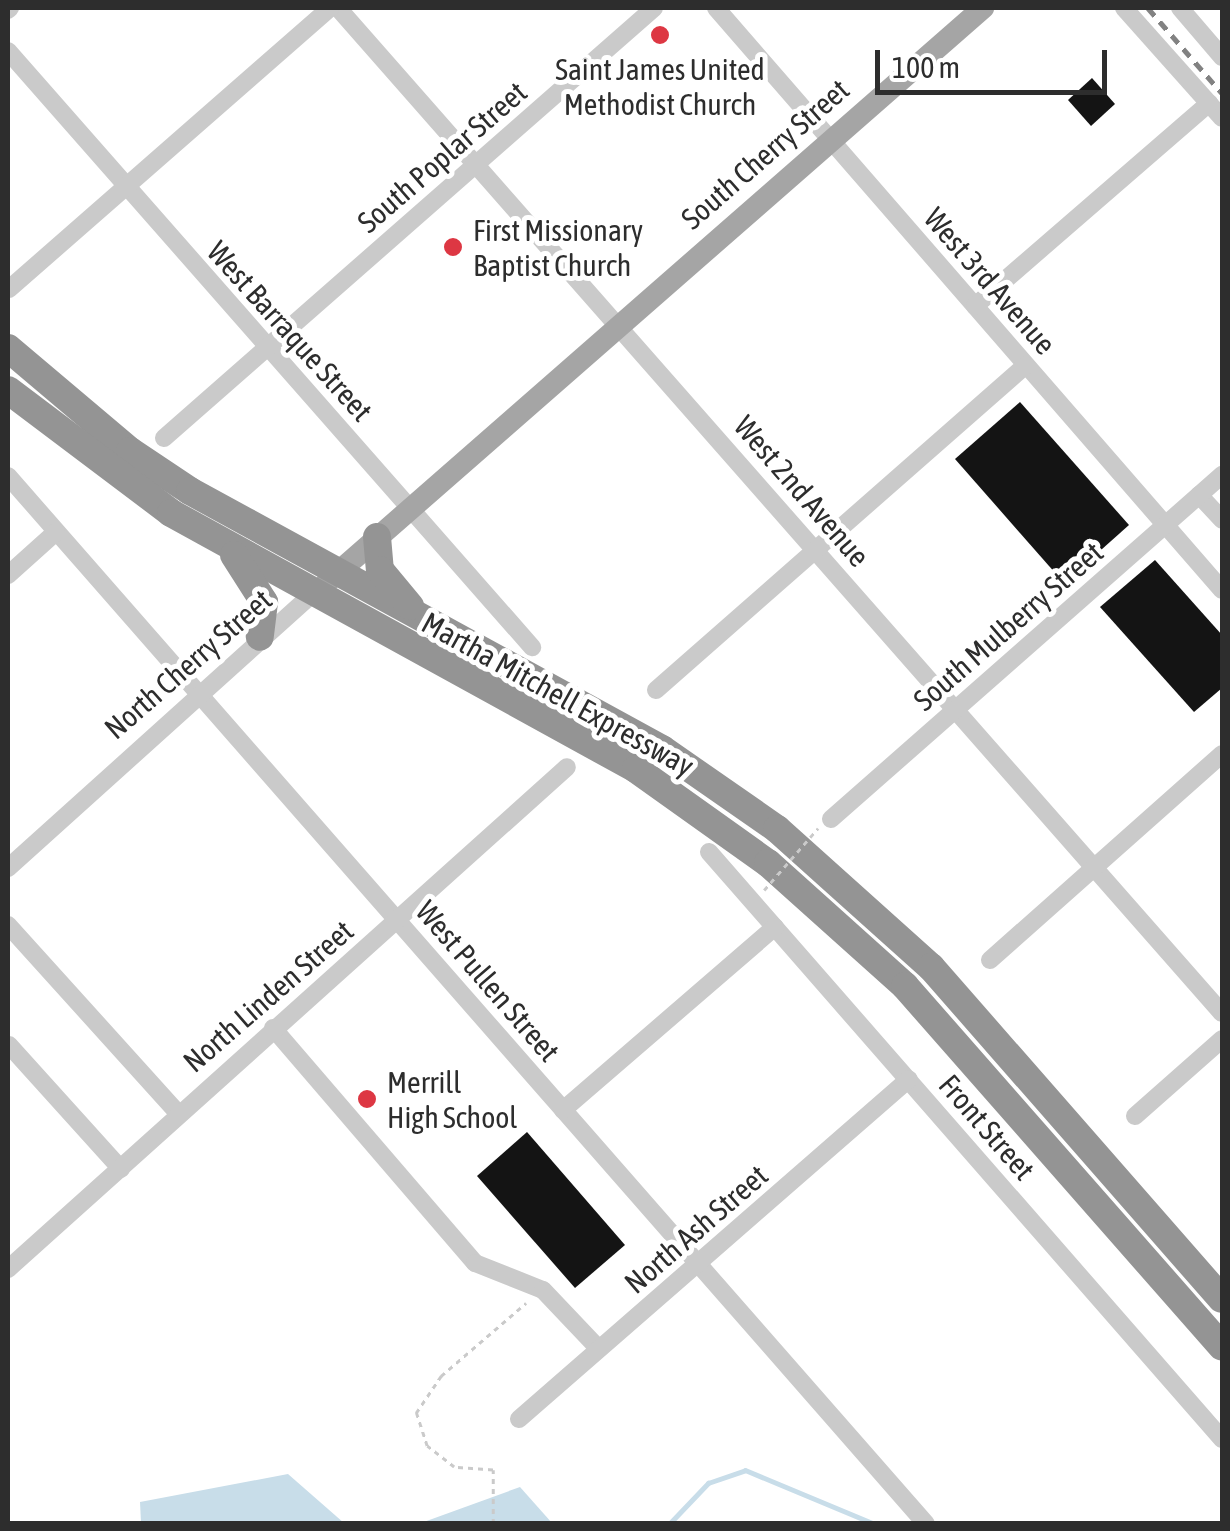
<!DOCTYPE html>
<style>
body{margin:0}
#map{position:relative;width:1230px;height:1531px;overflow:hidden;background:#fff;font-family:"Asap Condensed",sans-serif}
div>[style]{position:absolute}
[style*='--x']{left:calc(var(--x)*1px);top:calc(var(--y)*1px);width:calc(var(--w)*1px);rotate:calc(var(--a)*1deg)}
.water>*{inset:0;background:#c8dde9}
.stream>*{height:5px;margin:-2.5px;padding:0 2.5px;transform-origin:2.5px;border-radius:2.5px;background:#c8dde9}
.building>*{inset:0;background:#141414}
.path>*{height:2.5px;margin-top:-1.25px;transform-origin:0;background:repeating-linear-gradient(90deg,#cacaca 0 5px,transparent 0 10px)}
.minor>*{height:18px;margin:-9px;padding:0 9px;transform-origin:9px;border-radius:9px;background:#cacaca}
.major>*{height:22px;margin:-11px;padding:0 11px;transform-origin:11px;border-radius:11px;background:#a5a5a5}
.highway>*{height:28px;margin:-14px;padding:0 14px;transform-origin:14px;border-radius:14px;background:#949494}
.rail>*{height:5px;margin-top:-2.5px;transform-origin:0;background:repeating-linear-gradient(90deg,#828282 0 10px,transparent 0 18px)}
.path-bridge>*{height:2.5px;margin-top:-1.25px;transform-origin:0;background:repeating-linear-gradient(90deg,#cacaca 0 5px,transparent 0 10px)}
.dots>*{width:28px;height:28px;translate:-50% -50%;box-sizing:border-box;border:5px solid #fff;border-radius:50%}
span{translate:-50% -50%;white-space:nowrap;text-align:center;line-height:1.15;-webkit-text-stroke:10px #fff;paint-order:stroke}
.poi-label{font-size:30px;color:#2d2d2d}
.left{translate:0 -50%;text-align:left}
.street-label{font-size:30px;color:#2d2d2d}
.frame{position:absolute;inset:0;border:10px solid #2d2d2d;pointer-events:none}
.scale{position:absolute;left:875px;top:50px;width:232px;height:45px;box-sizing:border-box;border:5px solid #2d2d2d;border-top:0;padding-left:12px;font-size:30px;line-height:35px;white-space:nowrap;color:#2d2d2d;-webkit-text-stroke:8px #fff;paint-order:stroke}
</style>
<div id="map">
<div class="water">
<i style="clip-path:polygon(288px 1474px,344px 1523px,141px 1523px,140px 1502px)"></i>
<i style="clip-path:polygon(520px 1487px,552px 1523px,421px 1523px)"></i>
</div>
<div class="stream">
<i style="--x:669;--y:1524;--w:57;--a:-46.4"></i>
<i style="--x:708;--y:1483;--w:39;--a:-19"></i>
<i style="--x:745;--y:1470;--w:141;--a:22.6"></i>
</div>
<div class="building">
<i style="clip-path:polygon(1092px 78px,1115px 104px,1091px 126px,1068px 100px)"></i>
<i style="clip-path:polygon(1020px 402px,1129px 525px,1064px 583px,955px 459px)"></i>
<i style="clip-path:polygon(1155px 560px,1222px 635px,1222px 688px,1194px 712px,1100px 607px)"></i>
<i style="clip-path:polygon(527px 1132px,625px 1245px,575px 1288px,477px 1176px)"></i>
</div>
<div class="path">
<i style="--x:493;--y:1524;--w:54;--a:-90"></i>
<i style="--x:493;--y:1470;--w:39;--a:-176"></i>
<i style="--x:454;--y:1467;--w:34;--a:-142"></i>
<i style="--x:427;--y:1446;--w:35;--a:-108"></i>
<i style="--x:416;--y:1413;--w:45;--a:-56"></i>
<i style="--x:441;--y:1376;--w:112;--a:-40.7"></i>
</div>
<div class="minor">
<i style="--x:338;--y:8;--w:1338;--a:48.67"></i>
<i style="--x:716;--y:8;--w:771;--a:49"></i>
<i style="--x:1124;--y:8;--w:147;--a:48.3"></i>
<i style="--x:1180;--y:8;--w:65;--a:49.4"></i>
<i style="--x:8;--y:10;--w:3;--a:-45"></i>
<i style="--x:8;--y:51;--w:794;--a:48.68"></i>
<i style="--x:9;--y:289;--w:427;--a:-41.2"></i>
<i style="--x:975;--y:306;--w:310;--a:-40.9"></i>
<i style="--x:164;--y:438;--w:652;--a:-41.27"></i>
<i style="--x:8;--y:476;--w:1393;--a:48.78"></i>
<i style="--x:1199;--y:495;--w:34;--a:47"></i>
<i style="--x:8;--y:575;--w:64;--a:-41.9"></i>
<i style="--x:656;--y:690;--w:492;--a:-41.3"></i>
<i style="--x:831;--y:819;--w:521;--a:-41.34"></i>
<i style="--x:709;--y:852;--w:780;--a:48.85"></i>
<i style="--x:8;--y:868;--w:409;--a:-42"></i>
<i style="--x:8;--y:925;--w:252;--a:47.9"></i>
<i style="--x:990;--y:960;--w:310;--a:-41.6"></i>
<i style="--x:273;--y:1028;--w:310;--a:49.3"></i>
<i style="--x:475;--y:1263;--w:73;--a:21.7"></i>
<i style="--x:543;--y:1290;--w:81;--a:46.5"></i>
<i style="--x:9;--y:1045;--w:167;--a:47.9"></i>
<i style="--x:563;--y:1110;--w:280;--a:-40.8"></i>
<i style="--x:1135;--y:1116;--w:116;--a:-41.5"></i>
<i style="--x:8;--y:1269;--w:751;--a:-41.92"></i>
<i style="--x:519;--y:1419;--w:517;--a:-41.08"></i>
</div>
<div class="major">
<i style="--x:327;--y:582;--w:872;--a:-41.19"></i>
</div>
<div class="highway">
<i style="--x:8;--y:348;--w:160;--a:40.2"></i>
<i style="--x:130;--y:451;--w:72;--a:33.7"></i>
<i style="--x:190;--y:491;--w:538;--a:28.66"></i>
<i style="--x:662;--y:749;--w:140;--a:34.8"></i>
<i style="--x:777;--y:829;--w:207;--a:41.9"></i>
<i style="--x:931;--y:967;--w:441;--a:48.8"></i>
<i style="--x:8;--y:390;--w:204;--a:37"></i>
<i style="--x:171;--y:513;--w:531;--a:28.83"></i>
<i style="--x:636;--y:769;--w:162;--a:35.5"></i>
<i style="--x:768;--y:863;--w:184;--a:41.9"></i>
<i style="--x:905;--y:986;--w:480;--a:48.7"></i>
<i style="--x:377;--y:537;--w:33;--a:85"></i>
<i style="--x:380;--y:570;--w:47;--a:50.2"></i>
<i style="--x:234;--y:555;--w:56;--a:57.4"></i>
<i style="--x:264;--y:602;--w:35;--a:97"></i>
</div>
<div class="rail">
<i style="--x:1148;--y:8;--w:113;--a:49"></i>
</div>
<div class="path-bridge">
<i style="--x:764;--y:890;--w:82;--a:-48.9"></i>
</div>
<div class="dots">
<i style="left:660px;top:35px;background:#dd3743"></i>
<i style="left:453px;top:247px;background:#dd3743"></i>
<i style="left:367px;top:1099px;background:#dd3743"></i>
</div>
<div class="poi-label">
<span style="left:660px;top:86px">Saint James United<br>Methodist Church</span>
<span class="left" style="left:473px;top:247px">First Missionary<br>Baptist Church</span>
<span class="left" style="left:387px;top:1099px">Merrill<br>High School</span>
</div>
<div class="street-label">
<span style="left:765px;top:154px;rotate:-41deg">South Cherry Street</span>
<span style="left:442px;top:157px;rotate:-41deg">South Poplar Street</span>
<span style="left:990px;top:281px;rotate:49deg">West 3rd Avenue</span>
<span style="left:290px;top:331px;rotate:48deg">West Barraque Street</span>
<span style="left:802px;top:491px;rotate:49deg">West 2nd Avenue</span>
<span style="left:1008px;top:626px;rotate:-41deg">South Mulberry Street</span>
<span style="left:188px;top:664px;rotate:-41deg">North Cherry Street</span>
<span style="left:558px;top:694px;rotate:29deg">Martha Mitchell Expressway</span>
<span style="left:488px;top:981px;rotate:49deg">West Pullen Street</span>
<span style="left:268px;top:996px;rotate:-41deg">North Linden Street</span>
<span style="left:987px;top:1127px;rotate:49deg">Front Street</span>
<span style="left:696px;top:1229px;rotate:-41deg">North Ash Street</span>
</div>
<div class="frame"></div>
<div class="scale">100 m</div>
</div>
